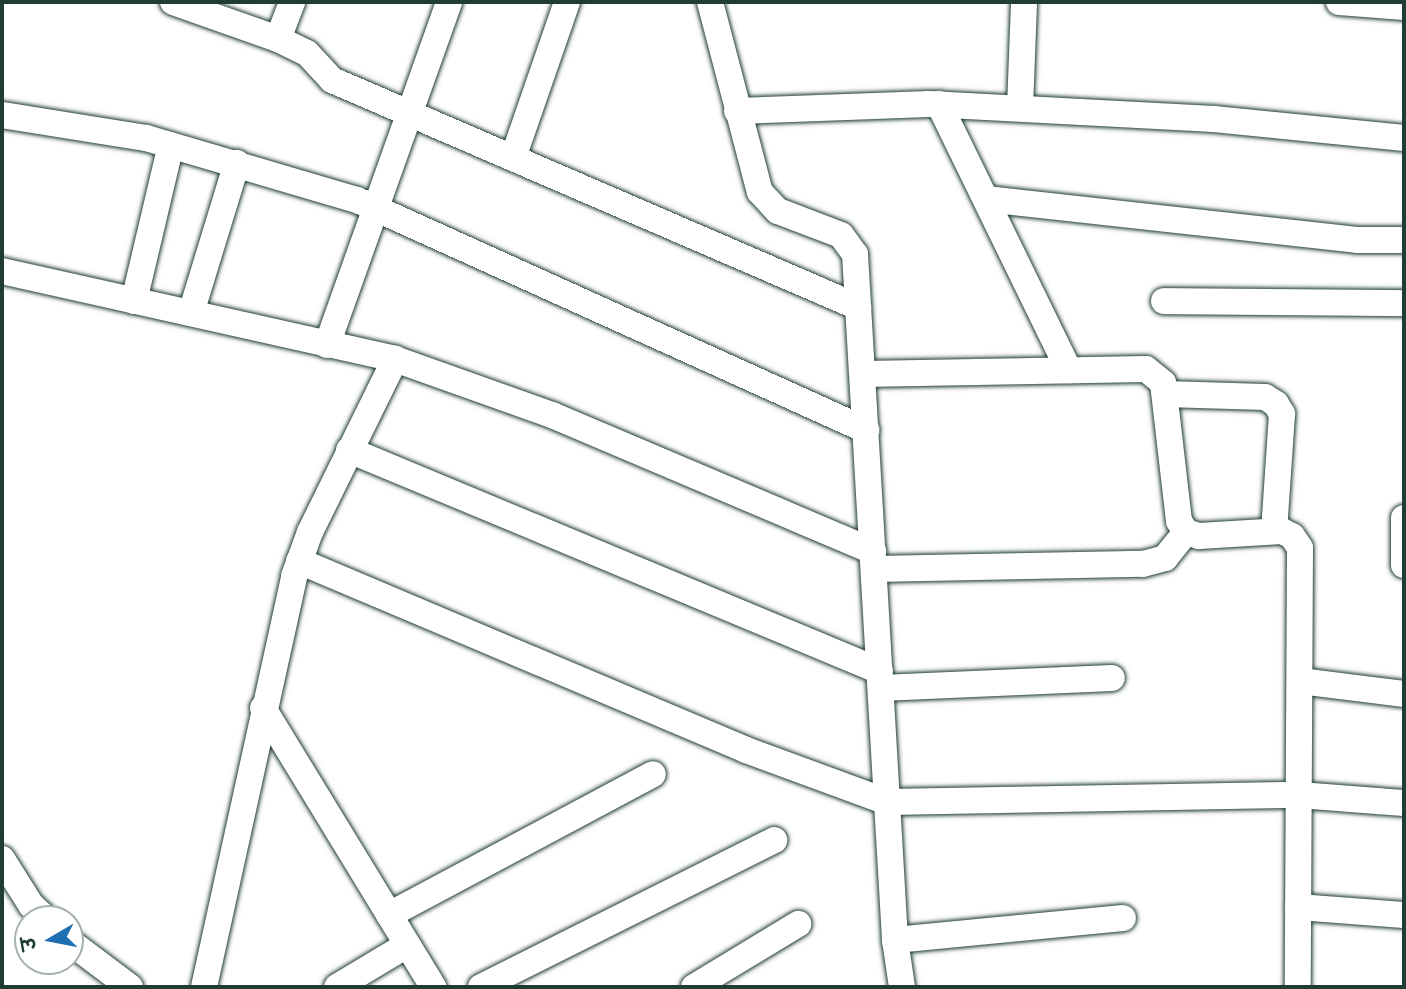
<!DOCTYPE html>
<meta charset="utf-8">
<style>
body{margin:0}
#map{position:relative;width:1406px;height:989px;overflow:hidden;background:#fff;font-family:"Balsamiq Sans","Playpen Sans Deva",sans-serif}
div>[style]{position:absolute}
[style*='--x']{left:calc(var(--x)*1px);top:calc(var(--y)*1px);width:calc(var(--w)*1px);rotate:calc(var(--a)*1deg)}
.roads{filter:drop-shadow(0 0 2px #1f3d34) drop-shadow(0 0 2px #1f3d34)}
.street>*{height:26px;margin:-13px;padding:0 13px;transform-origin:13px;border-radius:13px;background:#fff}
span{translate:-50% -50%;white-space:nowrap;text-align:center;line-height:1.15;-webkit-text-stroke:5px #fff;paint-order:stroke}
.frame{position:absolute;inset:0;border:4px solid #1f3d34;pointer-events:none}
.north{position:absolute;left:14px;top:905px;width:70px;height:70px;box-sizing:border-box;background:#fff;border:2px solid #a5b1ae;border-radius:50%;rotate:260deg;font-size:19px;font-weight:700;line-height:28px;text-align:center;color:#1f3d34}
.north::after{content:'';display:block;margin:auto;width:24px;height:32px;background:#1f6fb2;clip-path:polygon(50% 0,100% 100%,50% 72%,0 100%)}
</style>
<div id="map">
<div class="roads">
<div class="street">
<i style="--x:173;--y:2;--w:111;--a:19.4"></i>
<i style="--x:278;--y:39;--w:32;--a:26"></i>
<i style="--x:307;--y:53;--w:37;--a:47"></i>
<i style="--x:332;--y:80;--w:573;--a:23.34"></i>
<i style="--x:710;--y:2;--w:196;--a:75.3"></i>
<i style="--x:760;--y:192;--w:26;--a:47"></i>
<i style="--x:778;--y:211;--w:67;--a:20.9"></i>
<i style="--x:841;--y:235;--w:24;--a:54"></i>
<i style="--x:855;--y:254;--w:687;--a:86.66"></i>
<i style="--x:895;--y:940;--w:48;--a:81.5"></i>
<i style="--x:1339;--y:2;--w:65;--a:4.4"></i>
<i style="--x:278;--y:39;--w:40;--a:-69"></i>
<i style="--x:939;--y:104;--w:296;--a:64"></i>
<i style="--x:1020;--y:108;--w:106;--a:-87.8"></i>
<i style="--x:737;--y:111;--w:192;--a:-2.1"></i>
<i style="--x:929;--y:104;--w:285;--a:3"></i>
<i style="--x:1214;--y:119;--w:191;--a:5.7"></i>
<i style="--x:2;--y:115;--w:146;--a:9.1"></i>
<i style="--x:146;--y:138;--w:220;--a:16.4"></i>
<i style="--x:357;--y:200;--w:559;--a:24.32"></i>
<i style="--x:513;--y:158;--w:165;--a:-70.9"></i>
<i style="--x:986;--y:199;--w:373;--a:6.3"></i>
<i style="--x:1357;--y:240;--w:47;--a:0"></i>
<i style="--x:2;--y:271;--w:403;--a:12.6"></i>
<i style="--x:395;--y:359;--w:167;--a:19.6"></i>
<i style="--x:552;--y:415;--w:349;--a:23"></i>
<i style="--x:134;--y:301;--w:160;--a:-76.7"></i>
<i style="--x:1164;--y:301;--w:240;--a:0.5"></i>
<i style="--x:191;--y:313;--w:157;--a:-73"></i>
<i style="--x:327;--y:345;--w:364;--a:-70.4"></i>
<i style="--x:863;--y:374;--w:283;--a:-1"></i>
<i style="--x:1146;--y:369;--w:22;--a:39"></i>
<i style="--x:1163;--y:383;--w:139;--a:83.4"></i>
<i style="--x:1179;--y:521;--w:13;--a:58"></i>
<i style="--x:1186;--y:532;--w:14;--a:17"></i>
<i style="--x:1199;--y:536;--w:83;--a:-3.4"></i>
<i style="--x:1282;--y:531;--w:11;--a:27"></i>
<i style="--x:1292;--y:536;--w:14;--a:56"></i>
<i style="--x:1300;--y:548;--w:439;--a:90.3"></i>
<i style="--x:1165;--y:394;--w:100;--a:1.7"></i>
<i style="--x:1265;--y:397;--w:13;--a:32"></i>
<i style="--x:1276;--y:404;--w:12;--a:59"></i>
<i style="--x:1282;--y:414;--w:117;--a:93.9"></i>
<i style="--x:349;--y:450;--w:575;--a:22.6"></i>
<i style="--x:1404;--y:518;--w:47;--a:90"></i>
<i style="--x:299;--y:561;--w:485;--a:22.9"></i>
<i style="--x:746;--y:750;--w:150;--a:20.2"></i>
<i style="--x:887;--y:802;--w:412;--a:-1"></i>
<i style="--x:1299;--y:795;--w:105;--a:4.4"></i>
<i style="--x:874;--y:569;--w:269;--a:-1.1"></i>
<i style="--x:1143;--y:564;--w:23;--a:-15"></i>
<i style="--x:1165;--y:558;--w:33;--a:-51"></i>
<i style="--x:1300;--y:681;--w:105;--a:7.1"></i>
<i style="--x:881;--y:688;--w:231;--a:-2.5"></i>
<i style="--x:263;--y:708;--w:327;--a:58.6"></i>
<i style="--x:2;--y:859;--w:54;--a:57.8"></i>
<i style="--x:31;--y:905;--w:21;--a:43"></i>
<i style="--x:1298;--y:907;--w:106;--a:4.3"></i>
<i style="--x:389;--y:915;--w:299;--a:-28.1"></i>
<i style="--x:895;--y:940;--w:229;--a:-5.5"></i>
<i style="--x:70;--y:942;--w:75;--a:36.9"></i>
<i style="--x:204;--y:987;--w:421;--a:-77.6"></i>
<i style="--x:294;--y:576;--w:47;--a:-70"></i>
<i style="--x:310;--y:532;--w:193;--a:-63.8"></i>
<i style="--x:337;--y:987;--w:82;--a:-31"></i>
<i style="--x:481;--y:987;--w:328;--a:-26.6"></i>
<i style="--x:694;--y:987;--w:122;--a:-31.2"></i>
</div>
</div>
<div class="frame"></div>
<div class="north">उ</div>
</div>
